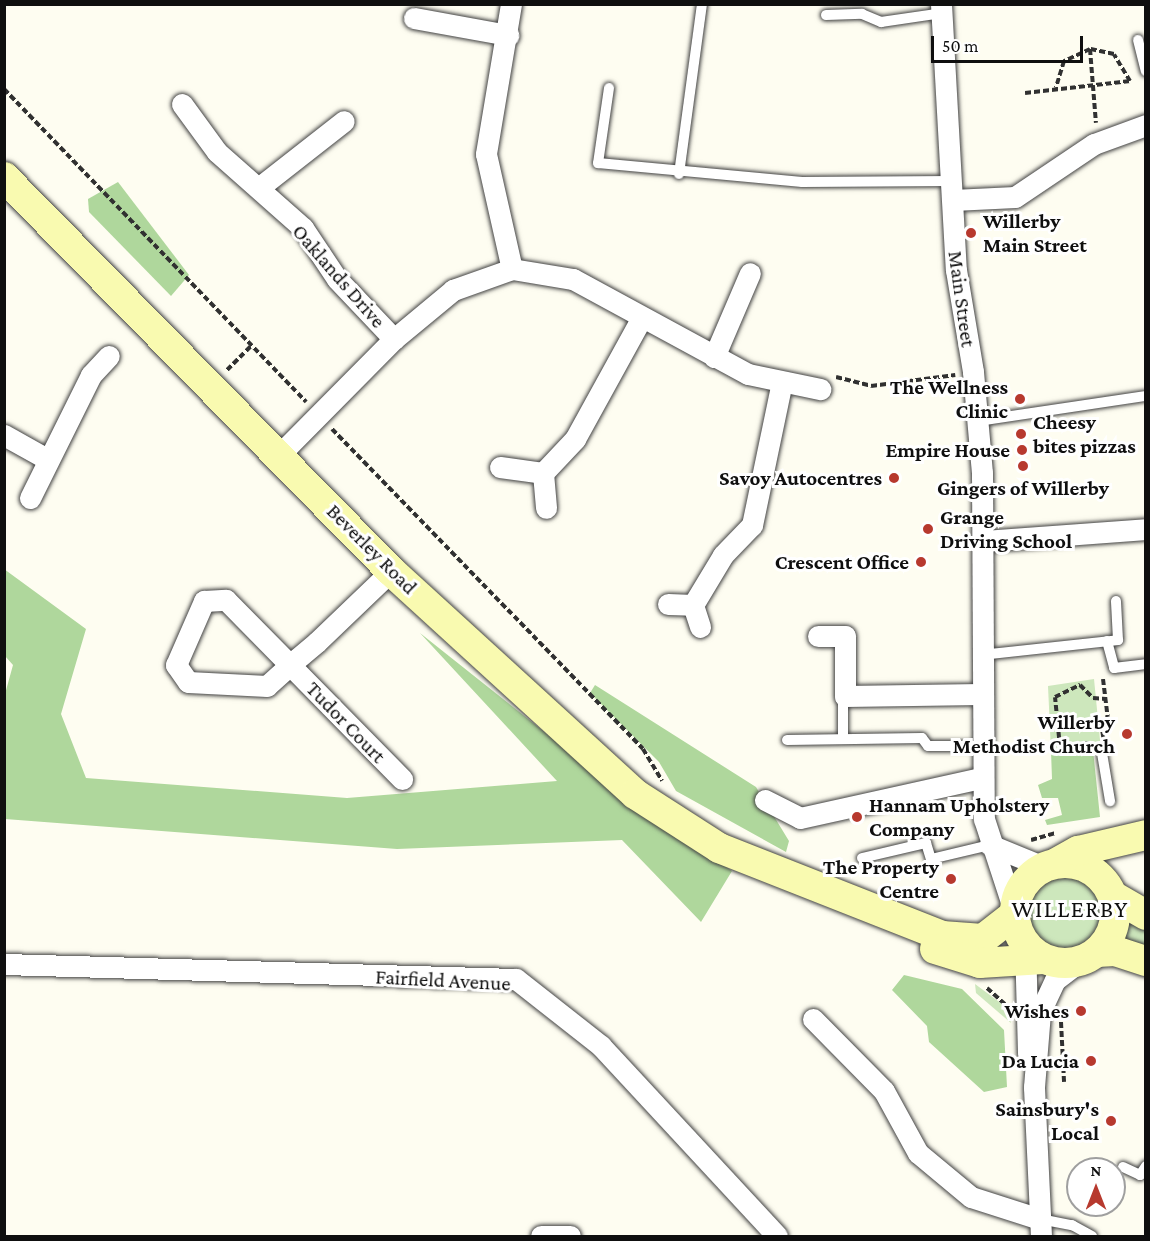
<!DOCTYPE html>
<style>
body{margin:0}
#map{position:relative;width:1150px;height:1241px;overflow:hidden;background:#fefdf1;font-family:"Crimson Pro",serif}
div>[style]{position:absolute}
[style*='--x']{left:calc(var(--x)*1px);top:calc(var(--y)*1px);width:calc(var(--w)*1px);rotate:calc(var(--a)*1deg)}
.green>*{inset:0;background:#cde7bc}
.round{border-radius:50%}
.forest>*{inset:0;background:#afd79c}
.path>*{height:4px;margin-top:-2px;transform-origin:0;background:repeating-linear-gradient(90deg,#313131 0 6px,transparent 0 9px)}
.roads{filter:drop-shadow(0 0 2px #424242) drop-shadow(0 0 2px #424242)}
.lane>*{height:10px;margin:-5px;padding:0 5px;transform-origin:5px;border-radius:5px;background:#fff}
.street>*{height:21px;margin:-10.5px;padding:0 10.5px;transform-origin:10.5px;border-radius:10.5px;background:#fff}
.secondary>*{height:30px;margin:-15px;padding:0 15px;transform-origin:15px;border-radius:15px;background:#f9fab0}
.secondary>.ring{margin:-15px;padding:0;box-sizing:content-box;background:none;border:30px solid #f9fab0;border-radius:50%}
.dots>*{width:16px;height:16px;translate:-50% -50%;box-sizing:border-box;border:3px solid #fff;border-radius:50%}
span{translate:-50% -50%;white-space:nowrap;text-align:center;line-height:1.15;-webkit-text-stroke:6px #fff;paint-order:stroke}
.poi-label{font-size:21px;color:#0f0f0f;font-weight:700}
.left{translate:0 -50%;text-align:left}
.right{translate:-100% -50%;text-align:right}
.street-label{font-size:21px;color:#0f0f0f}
.quarter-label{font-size:24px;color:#0f0f0f;letter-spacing:1.5px}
.frame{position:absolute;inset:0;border:6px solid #0f0f0f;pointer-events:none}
.north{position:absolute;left:1066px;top:1157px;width:60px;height:60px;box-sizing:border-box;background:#fff;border:2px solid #9f9f9f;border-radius:50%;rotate:0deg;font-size:16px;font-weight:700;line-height:24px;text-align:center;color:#0f0f0f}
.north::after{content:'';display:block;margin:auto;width:21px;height:27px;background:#b7392e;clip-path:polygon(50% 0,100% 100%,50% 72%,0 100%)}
.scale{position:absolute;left:931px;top:36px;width:152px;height:27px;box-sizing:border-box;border:3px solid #0f0f0f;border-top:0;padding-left:8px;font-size:18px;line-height:21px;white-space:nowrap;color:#0f0f0f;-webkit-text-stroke:4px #fff;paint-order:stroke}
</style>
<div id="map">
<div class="green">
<i style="clip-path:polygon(1094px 679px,1101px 750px,1051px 751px,1048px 686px)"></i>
<i class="round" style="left:1025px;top:875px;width:80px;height:80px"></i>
<i style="clip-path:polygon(1130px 919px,1145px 923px,1145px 951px,1124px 937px)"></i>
<i style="clip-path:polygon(975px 984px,1006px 1007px,1011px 1023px,976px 993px)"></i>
</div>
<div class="forest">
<i style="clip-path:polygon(118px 182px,189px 275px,171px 296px,89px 212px,88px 199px)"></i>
<i style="clip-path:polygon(4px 569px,86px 629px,61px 714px,86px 778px,347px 798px,557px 781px,420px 633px,611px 785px,732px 871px,701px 922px,622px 840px,397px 849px,5px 819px,5px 694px,13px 665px,5px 656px)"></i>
<i style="clip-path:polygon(595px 685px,756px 787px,789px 841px,786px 852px,676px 791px,659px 762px,590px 693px)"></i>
<i style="clip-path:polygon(1093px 750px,1100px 817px,1047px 825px,1045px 820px,1062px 815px,1058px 798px,1042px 798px,1038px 785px,1052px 779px,1051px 751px)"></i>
<i style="clip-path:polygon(904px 975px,962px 989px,1004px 1030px,1007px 1087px,984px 1092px,929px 1042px,927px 1026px,892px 990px)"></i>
</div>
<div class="path">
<i style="--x:1090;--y:49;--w:74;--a:85.4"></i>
<i style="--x:4;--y:89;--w:435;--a:46"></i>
<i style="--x:1025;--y:93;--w:106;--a:-6.5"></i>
<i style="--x:1130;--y:81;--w:31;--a:-121"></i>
<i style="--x:1114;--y:54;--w:25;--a:-168"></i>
<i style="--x:1090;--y:49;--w:29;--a:155"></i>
<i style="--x:1064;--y:61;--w:28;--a:107"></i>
<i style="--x:227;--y:370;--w:35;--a:-45"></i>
<i style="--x:836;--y:377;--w:36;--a:14"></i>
<i style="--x:871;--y:386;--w:85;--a:-7.5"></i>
<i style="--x:332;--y:429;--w:446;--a:45.8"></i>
<i style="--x:643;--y:749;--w:37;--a:59"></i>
<i style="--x:1103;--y:679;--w:38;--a:83"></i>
<i style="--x:1108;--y:717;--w:9;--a:139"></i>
<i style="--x:1101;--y:723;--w:18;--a:81"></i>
<i style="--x:1091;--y:744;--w:9;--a:-174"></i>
<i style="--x:1082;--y:743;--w:12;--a:132"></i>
<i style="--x:1074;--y:752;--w:15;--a:-160"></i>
<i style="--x:1060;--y:747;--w:50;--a:-95.7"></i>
<i style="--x:1055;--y:697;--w:28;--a:-26"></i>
<i style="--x:1080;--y:685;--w:18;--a:45"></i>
<i style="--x:1093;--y:698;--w:13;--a:4"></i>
<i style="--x:1031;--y:840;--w:26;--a:-16"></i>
<i style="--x:987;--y:988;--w:25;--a:42"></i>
<i style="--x:1061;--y:1022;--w:60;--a:87.1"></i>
</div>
<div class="roads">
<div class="lane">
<i style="--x:826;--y:15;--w:36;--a:-2"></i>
<i style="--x:862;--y:14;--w:21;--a:23"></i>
<i style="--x:881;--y:22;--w:63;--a:-8.3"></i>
<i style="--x:1138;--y:40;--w:32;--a:76"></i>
<i style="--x:609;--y:88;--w:76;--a:98.3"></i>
<i style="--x:598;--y:163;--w:205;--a:5.3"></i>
<i style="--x:802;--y:182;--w:150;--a:-0.4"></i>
<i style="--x:679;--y:174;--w:172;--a:-82.3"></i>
<i style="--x:978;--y:421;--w:170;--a:-8.5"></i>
<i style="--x:1107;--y:641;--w:28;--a:75"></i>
<i style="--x:1114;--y:668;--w:32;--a:-7"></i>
<i style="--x:981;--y:655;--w:138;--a:-6.2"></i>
<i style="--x:1118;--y:640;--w:39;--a:-93"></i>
<i style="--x:843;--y:737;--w:34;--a:-90"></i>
<i style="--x:787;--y:740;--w:135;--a:-0.8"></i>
<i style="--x:922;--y:738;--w:10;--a:53"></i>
<i style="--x:928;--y:746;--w:53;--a:0"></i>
<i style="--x:1102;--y:753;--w:49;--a:80.5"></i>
<i style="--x:862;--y:858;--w:66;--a:-13.2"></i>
<i style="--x:926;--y:843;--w:17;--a:73"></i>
<i style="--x:931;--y:859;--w:61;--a:-13.3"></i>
<i style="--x:1123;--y:1167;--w:19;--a:25"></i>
<i style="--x:1140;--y:1175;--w:11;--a:-56"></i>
<i style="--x:1040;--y:1219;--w:33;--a:11"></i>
<i style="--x:1072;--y:1225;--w:23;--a:29"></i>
</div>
<div class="street">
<i style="--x:511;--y:4;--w:152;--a:99.5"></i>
<i style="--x:486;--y:154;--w:118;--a:77.3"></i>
<i style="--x:941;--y:4;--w:266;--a:86.8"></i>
<i style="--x:956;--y:270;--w:103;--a:80.5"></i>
<i style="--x:973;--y:372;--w:101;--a:84.9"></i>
<i style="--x:982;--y:473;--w:346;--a:89.7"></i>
<i style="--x:984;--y:819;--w:97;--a:71.9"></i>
<i style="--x:414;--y:18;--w:96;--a:10.3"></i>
<i style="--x:182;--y:104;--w:59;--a:53.9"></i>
<i style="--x:217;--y:152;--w:115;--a:41.5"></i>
<i style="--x:303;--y:228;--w:61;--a:56.3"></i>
<i style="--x:337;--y:279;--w:83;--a:46.5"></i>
<i style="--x:261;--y:186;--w:105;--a:-38.1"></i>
<i style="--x:953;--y:200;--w:62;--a:-2.8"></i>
<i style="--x:1015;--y:197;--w:95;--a:-33.9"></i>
<i style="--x:1094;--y:144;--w:55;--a:-20.1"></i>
<i style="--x:714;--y:357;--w:91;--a:-66.8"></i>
<i style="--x:4;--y:435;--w:49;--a:29.2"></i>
<i style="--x:280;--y:454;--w:162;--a:-45.3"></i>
<i style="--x:394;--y:339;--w:77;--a:-39.7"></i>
<i style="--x:453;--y:290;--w:63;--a:-19.6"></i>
<i style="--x:512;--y:269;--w:62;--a:9.3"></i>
<i style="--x:573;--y:279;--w:199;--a:28.5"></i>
<i style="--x:748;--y:374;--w:74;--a:11.8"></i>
<i style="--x:500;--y:467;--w:43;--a:7.9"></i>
<i style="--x:543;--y:473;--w:35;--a:85"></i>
<i style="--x:543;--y:473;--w:47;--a:-46.7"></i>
<i style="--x:575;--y:439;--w:139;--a:-61.2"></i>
<i style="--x:30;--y:498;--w:137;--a:-63.6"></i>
<i style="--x:91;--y:375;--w:26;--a:-47"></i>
<i style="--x:984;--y:541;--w:162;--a:-4.2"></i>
<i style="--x:391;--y:571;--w:103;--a:136.2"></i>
<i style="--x:317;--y:642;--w:35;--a:140"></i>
<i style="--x:290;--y:665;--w:31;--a:138"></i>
<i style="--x:267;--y:686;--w:79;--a:-177.1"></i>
<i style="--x:188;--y:682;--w:21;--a:-125"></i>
<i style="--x:176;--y:665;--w:70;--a:-66.4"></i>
<i style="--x:204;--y:601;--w:22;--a:-3"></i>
<i style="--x:226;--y:600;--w:91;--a:45.4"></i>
<i style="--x:290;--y:665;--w:160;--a:45.5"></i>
<i style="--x:668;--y:604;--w:25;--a:2"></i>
<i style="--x:693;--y:605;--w:23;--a:72"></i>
<i style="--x:693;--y:605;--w:58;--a:-59"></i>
<i style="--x:723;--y:555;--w:42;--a:-46"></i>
<i style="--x:752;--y:525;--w:146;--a:-78.2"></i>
<i style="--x:818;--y:636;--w:27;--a:0"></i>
<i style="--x:845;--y:636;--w:60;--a:90"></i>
<i style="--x:845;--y:696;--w:136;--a:-0.8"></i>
<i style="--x:765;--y:800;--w:39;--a:27"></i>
<i style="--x:800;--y:818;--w:185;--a:-12.5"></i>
<i style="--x:990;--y:845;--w:58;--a:22.2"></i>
<i style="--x:1025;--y:944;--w:110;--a:88.4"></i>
<i style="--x:4;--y:964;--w:512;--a:1.68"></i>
<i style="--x:516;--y:979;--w:108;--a:38.2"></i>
<i style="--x:601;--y:1046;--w:259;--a:47.2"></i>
<i style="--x:813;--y:1019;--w:101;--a:45.4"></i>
<i style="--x:884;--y:1091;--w:71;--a:61.3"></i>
<i style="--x:918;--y:1153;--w:69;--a:39.7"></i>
<i style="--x:971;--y:1197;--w:72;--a:17.7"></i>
<i style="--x:541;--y:1236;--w:29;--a:0"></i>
<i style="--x:1041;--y:1236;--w:149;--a:-92.7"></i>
<i style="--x:1034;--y:1087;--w:75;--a:-85.4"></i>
<i style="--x:1040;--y:1012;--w:35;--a:-65"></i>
<i style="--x:1055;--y:980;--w:30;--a:-37"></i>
</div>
<div class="secondary">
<i style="--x:4;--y:177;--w:552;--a:45.51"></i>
<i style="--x:391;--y:571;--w:331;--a:42.4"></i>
<i style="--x:635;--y:794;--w:100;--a:32.7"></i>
<i style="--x:719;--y:848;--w:240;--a:21.5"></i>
<i style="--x:942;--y:936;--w:41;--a:4.2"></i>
<i style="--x:983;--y:939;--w:41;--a:-38"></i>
<i class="ring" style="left:1015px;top:863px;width:70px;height:70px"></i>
<i style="--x:1056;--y:863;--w:25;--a:-29"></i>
<i style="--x:1078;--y:851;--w:70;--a:-13.2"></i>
<i style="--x:1113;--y:896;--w:38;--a:30"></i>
<i style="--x:935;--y:949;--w:47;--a:17.3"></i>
<i style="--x:980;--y:963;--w:63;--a:-3.6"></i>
<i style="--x:1097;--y:952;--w:18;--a:-3"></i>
<i style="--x:1115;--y:951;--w:33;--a:18"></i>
</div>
</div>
<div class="dots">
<i style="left:971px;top:233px;background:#b7392e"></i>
<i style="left:1020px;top:399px;background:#b7392e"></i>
<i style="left:1021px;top:434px;background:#b7392e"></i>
<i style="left:1022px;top:450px;background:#b7392e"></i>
<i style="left:1023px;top:466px;background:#b7392e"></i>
<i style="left:894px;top:478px;background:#b7392e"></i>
<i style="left:928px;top:529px;background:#b7392e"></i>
<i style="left:921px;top:562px;background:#b7392e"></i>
<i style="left:1127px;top:734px;background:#b7392e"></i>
<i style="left:857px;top:817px;background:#b7392e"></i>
<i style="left:951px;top:879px;background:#b7392e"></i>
<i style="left:1081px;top:1011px;background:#b7392e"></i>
<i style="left:1091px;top:1061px;background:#b7392e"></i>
<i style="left:1111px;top:1121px;background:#b7392e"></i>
</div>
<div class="poi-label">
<span class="left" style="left:983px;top:233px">Willerby<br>Main Street</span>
<span class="right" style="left:1008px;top:399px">The Wellness<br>Clinic</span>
<span class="left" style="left:1033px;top:434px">Cheesy<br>bites pizzas</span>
<span class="right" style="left:1010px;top:450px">Empire House</span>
<span class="right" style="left:882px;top:478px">Savoy Autocentres</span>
<span style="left:1023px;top:488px">Gingers of Willerby</span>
<span class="left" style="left:940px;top:529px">Grange<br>Driving School</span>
<span class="right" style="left:909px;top:562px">Crescent Office</span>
<span class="right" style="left:1115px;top:734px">Willerby<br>Methodist Church</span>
<span class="left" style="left:869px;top:817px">Hannam Upholstery<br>Company</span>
<span class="right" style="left:939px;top:879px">The Property<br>Centre</span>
<span class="right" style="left:1069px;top:1011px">Wishes</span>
<span class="right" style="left:1079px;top:1061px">Da Lucia</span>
<span class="right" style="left:1099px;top:1121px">Sainsbury's<br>Local</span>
</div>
<div class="street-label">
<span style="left:339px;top:276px;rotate:49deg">Oaklands Drive</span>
<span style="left:962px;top:299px;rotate:82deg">Main Street</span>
<span style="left:372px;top:549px;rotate:45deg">Beverley Road</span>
<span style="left:346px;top:722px;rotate:46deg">Tudor Court</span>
<span style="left:443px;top:980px;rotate:3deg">Fairfield Avenue</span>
</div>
<div class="quarter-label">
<span style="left:1070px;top:909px">WILLERBY</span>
</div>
<div class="frame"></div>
<div class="north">N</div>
<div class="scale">50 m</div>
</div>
